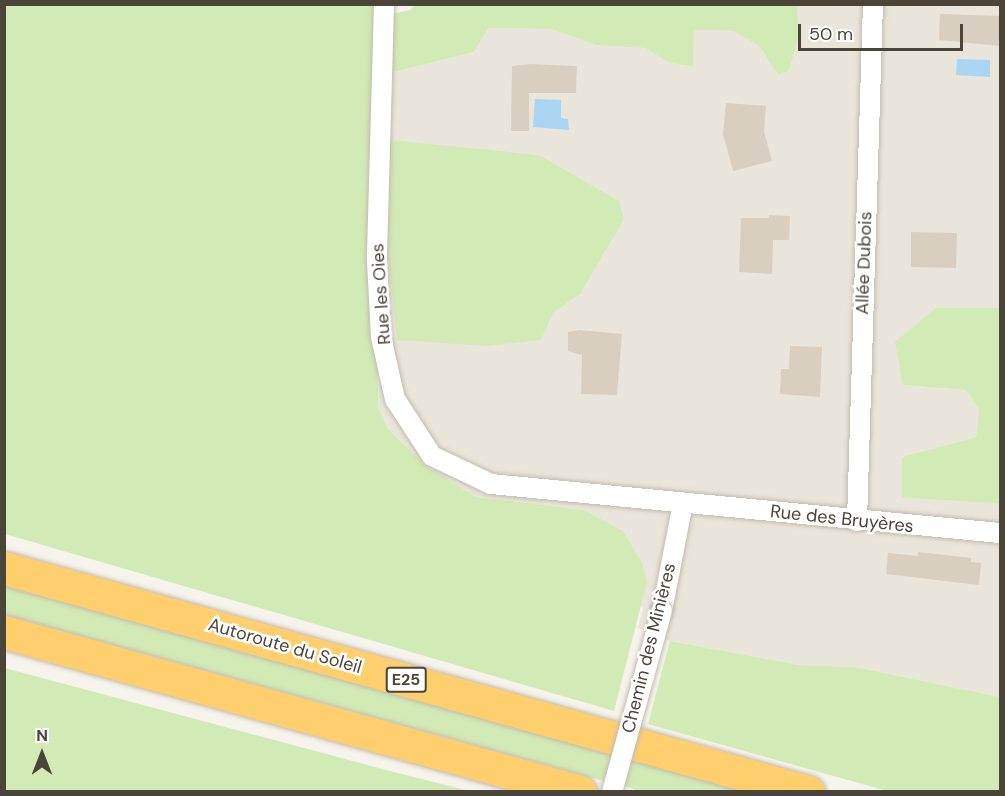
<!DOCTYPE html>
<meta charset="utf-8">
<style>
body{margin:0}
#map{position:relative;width:1005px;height:796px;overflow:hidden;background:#f6f3ec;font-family:"DM Sans",sans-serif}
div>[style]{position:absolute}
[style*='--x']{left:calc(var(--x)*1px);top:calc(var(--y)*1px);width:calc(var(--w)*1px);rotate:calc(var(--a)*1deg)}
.residential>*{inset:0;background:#eae5da}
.green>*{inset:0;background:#d2eab5}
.water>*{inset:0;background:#a9d4f2}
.building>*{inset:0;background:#d8cfc1}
.roads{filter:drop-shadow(0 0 2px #c2bbae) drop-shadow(0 0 2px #c2bbae)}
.minor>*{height:20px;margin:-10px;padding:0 10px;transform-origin:10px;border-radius:10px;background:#fff}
.motorway>*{height:33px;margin:-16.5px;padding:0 16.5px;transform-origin:16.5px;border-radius:16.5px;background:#ffcf6e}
.bridges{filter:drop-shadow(0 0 2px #c2bbae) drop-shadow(0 0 2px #c2bbae)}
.minor-bridge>*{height:20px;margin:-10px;padding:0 10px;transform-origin:10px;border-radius:10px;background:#fff}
span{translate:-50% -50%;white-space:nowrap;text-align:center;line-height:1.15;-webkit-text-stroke:5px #fff;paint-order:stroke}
.shield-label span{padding:2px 4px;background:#fff;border:2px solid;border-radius:4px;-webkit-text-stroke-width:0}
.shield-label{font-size:16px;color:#4b4439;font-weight:700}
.street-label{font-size:18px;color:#4b4439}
.frame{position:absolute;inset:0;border:6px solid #4b4439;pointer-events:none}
.north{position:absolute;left:12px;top:724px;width:60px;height:60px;-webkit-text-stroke:4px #fff;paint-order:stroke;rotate:0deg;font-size:16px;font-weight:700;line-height:24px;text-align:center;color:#4b4439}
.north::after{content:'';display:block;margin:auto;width:21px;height:27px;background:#4b4439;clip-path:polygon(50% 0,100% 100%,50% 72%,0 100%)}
.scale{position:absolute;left:798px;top:24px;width:165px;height:27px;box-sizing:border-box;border:3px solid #4b4439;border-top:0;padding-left:8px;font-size:18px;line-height:21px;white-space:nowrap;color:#4b4439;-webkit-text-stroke:4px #fff;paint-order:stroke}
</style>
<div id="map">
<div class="residential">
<i style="clip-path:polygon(evenodd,797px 5px,1000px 5px,1000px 308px,936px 308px,903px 385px,966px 390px,979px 409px,976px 437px,902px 457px,902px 496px,1000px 504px,1000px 697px,855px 667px,799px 665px,670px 641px,638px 628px,643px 609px,584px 510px,476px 497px,426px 466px,388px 429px,378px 407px,391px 73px,474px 52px,487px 28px,551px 29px,596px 45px,645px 48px,671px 63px,692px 65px,694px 30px,735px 31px,759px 46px,778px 75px,789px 71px,799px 36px,797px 5px,484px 151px,539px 155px,580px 294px,553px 313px,484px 151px)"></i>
</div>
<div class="green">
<i style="clip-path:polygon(4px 5px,377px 5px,378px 407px,388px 429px,426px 466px,476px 497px,584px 510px,623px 531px,642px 563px,647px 582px,614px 711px,5px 534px)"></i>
<i style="clip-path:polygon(415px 5px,797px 5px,799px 36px,789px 71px,778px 75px,759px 46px,734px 31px,694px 30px,693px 66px,670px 63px,645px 48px,596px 45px,551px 29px,488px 28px,474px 52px,391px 73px,393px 14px,410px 10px)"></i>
<i style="clip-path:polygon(388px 140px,539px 155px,619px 201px,624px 219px,580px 294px,553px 313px,541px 340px,488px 346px,397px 340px,387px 242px)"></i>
<i style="clip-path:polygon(936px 308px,1000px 308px,1000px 504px,902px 497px,902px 457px,976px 437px,979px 409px,966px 390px,903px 385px,895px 342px)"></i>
<i style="clip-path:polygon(4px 581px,613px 752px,604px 781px,5px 615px)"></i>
<i style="clip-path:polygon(670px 641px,799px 665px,855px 667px,1000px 697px,1000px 791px,887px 791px,648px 724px)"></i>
<i style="clip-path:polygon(5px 668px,390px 771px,470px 791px,5px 791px)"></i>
<i style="clip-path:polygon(631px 754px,762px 791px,643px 792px,623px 786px)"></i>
</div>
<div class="water">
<i style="clip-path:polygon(957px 59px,990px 60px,990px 77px,956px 75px)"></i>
<i style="clip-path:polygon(535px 99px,561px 100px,561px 118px,568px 119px,569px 130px,533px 127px)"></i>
</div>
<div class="building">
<i style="clip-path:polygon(940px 14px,1000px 16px,1000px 46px,939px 40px)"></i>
<i style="clip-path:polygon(530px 64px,577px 66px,576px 93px,529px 93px,529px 131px,511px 131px,512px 66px)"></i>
<i style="clip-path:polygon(726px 103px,766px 106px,764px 131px,772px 161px,733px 171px,723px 134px)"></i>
<i style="clip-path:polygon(769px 215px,790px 216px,789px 240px,773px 240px,772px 274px,739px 272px,741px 218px,769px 218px)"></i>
<i style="clip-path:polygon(911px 232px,957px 233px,956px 268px,911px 267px)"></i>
<i style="clip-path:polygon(580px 330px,622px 334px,617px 395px,581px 394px,582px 355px,568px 351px,568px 332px)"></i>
<i style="clip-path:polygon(790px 346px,822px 347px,820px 397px,780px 394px,781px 369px,789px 369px)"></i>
<i style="clip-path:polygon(918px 552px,971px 558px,971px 562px,981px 563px,979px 585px,886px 574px,888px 553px,918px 556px)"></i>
</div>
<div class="roads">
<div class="minor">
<i style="--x:384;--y:4;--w:257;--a:91.6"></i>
<i style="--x:377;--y:261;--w:76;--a:87"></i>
<i style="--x:381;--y:337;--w:64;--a:77.3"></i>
<i style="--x:395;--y:399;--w:68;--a:57"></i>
<i style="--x:432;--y:456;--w:65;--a:25.4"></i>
<i style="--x:491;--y:484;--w:511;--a:5.5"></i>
<i style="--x:857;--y:521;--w:517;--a:-88.23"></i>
<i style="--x:662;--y:611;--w:110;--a:-79"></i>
</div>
<div class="motorway">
<i style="--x:4;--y:568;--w:835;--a:15.57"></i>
<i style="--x:4;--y:632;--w:598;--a:15.52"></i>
</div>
</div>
<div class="bridges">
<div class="minor-bridge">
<i style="--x:612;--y:792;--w:188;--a:-74.6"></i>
</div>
</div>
<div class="shield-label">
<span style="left:406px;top:680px">E25</span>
</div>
<div class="street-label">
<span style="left:864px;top:263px;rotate:-88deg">Allée Dubois</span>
<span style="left:381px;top:294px;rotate:-94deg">Rue les Oies</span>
<span style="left:842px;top:519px;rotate:6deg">Rue des Bruyères</span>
<span style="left:285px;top:646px;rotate:16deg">Autoroute du Soleil</span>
<span style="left:649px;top:648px;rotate:-76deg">Chemin des Minières</span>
</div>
<div class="frame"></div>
<div class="north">N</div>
<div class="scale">50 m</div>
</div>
